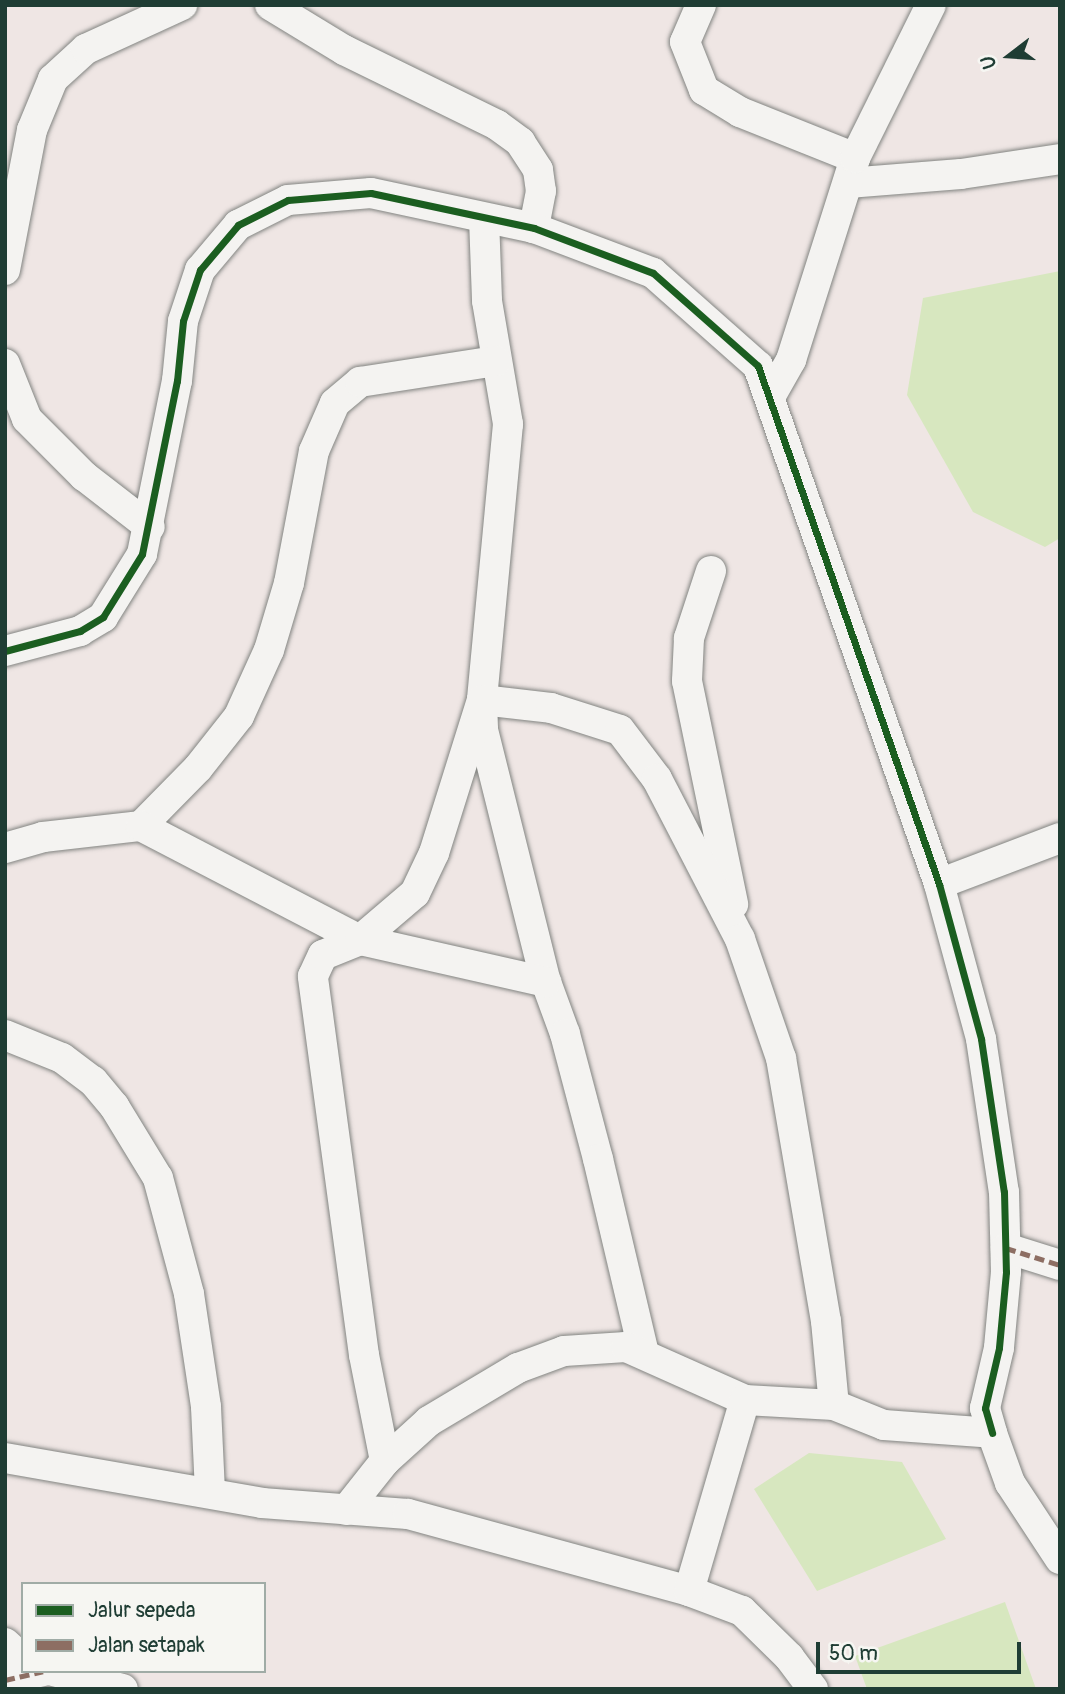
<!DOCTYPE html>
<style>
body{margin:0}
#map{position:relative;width:1065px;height:1694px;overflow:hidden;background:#efe6e4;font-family:Pangolin,sans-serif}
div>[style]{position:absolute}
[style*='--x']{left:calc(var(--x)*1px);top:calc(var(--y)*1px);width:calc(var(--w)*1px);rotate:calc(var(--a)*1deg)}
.green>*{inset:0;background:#d7e7bf}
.roads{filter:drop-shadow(0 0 2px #828481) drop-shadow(0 0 2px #828481)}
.street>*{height:30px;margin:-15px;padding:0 15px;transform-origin:15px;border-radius:15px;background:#f4f3f1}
.quiet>*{height:5px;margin-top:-2.5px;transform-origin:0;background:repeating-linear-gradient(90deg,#8d6e63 0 10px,transparent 0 15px)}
.cycleway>*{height:7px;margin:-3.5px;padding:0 3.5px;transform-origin:3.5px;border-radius:3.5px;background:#1b5e20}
span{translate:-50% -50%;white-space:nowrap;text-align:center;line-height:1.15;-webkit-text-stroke:5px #f6f6f2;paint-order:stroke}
.frame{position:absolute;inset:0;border:7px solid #1f3d34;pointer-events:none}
.legend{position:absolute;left:21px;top:1582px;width:245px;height:91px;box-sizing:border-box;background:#f6f6f2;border:2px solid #a0aca6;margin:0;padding:9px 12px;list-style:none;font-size:21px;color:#1f3d34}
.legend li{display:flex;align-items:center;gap:14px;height:35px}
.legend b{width:35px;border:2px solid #a0aca6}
.north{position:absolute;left:974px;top:21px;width:70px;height:70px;-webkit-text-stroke:5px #f6f6f2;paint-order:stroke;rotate:253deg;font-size:19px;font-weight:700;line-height:28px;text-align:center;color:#1f3d34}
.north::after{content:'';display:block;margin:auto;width:24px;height:32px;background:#1f3d34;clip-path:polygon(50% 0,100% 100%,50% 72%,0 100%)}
.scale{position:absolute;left:816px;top:1642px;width:205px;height:32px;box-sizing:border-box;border:4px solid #1f3d34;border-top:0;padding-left:9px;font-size:21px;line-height:24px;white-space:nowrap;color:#1f3d34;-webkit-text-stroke:5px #f6f6f2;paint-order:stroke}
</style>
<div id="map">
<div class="green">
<i style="clip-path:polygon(1060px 271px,1060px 538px,1045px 547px,973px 512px,907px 395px,923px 298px)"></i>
<i style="clip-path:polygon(809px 1453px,902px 1462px,946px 1539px,817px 1591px,754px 1489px)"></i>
<i style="clip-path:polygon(1005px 1602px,1036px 1689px,867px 1689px,855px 1656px)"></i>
</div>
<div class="roads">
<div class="street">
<i style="--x:270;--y:5;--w:87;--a:31.3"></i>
<i style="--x:344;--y:50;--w:170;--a:26.1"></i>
<i style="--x:497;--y:125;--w:29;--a:36"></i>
<i style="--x:520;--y:142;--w:33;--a:57"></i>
<i style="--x:538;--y:170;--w:21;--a:82"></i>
<i style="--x:541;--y:191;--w:38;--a:101"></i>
<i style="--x:701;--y:5;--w:40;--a:113.4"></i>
<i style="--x:685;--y:42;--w:52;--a:68.4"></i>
<i style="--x:704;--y:90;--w:42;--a:31.4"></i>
<i style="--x:740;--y:112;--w:124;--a:21.8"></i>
<i style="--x:848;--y:183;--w:113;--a:-4.6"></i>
<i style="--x:961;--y:174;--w:100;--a:-8.6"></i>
<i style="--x:484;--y:218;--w:83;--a:87.9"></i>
<i style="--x:487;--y:301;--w:125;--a:80.3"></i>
<i style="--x:508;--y:424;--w:277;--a:95.4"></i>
<i style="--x:482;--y:700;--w:30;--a:88"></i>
<i style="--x:483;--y:730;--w:260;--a:76"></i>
<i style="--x:546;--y:982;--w:55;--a:69.9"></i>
<i style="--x:565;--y:1034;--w:129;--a:75.2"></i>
<i style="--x:598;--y:1159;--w:199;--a:76.7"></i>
<i style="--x:5;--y:270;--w:143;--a:-79.1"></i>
<i style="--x:32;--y:130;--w:55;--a:-67.6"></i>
<i style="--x:53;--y:79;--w:45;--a:-42.3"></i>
<i style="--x:86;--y:49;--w:106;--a:-24.6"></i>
<i style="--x:5;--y:364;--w:59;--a:68.2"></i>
<i style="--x:27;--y:419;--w:81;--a:45"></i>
<i style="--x:84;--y:476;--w:83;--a:37.7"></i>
<i style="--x:770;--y:397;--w:43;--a:-60.4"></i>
<i style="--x:791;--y:360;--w:212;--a:-72.4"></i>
<i style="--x:855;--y:158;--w:171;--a:-63.6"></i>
<i style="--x:711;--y:571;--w:71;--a:108.2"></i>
<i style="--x:689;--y:638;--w:43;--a:92.7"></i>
<i style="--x:687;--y:681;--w:228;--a:78.3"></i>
<i style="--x:5;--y:651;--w:78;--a:-14.9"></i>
<i style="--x:80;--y:631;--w:27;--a:-31"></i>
<i style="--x:103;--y:617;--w:74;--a:-58.2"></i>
<i style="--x:142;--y:554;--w:177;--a:-78.6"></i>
<i style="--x:177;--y:381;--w:60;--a:-84.3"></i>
<i style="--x:183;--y:321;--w:54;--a:-71.6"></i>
<i style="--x:200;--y:270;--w:59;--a:-49.8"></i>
<i style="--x:238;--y:225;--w:56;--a:-26.6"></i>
<i style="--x:288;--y:200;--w:83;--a:-4.8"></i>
<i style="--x:371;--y:193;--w:167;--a:12.1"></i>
<i style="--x:534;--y:228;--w:127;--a:20.7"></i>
<i style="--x:653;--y:273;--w:140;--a:41.5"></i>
<i style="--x:758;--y:366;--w:549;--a:70.74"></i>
<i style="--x:939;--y:884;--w:161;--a:74.8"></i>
<i style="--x:981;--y:1039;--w:155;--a:81.5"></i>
<i style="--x:1004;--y:1192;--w:80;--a:88.6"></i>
<i style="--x:1006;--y:1272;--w:76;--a:95.3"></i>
<i style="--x:999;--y:1348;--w:62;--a:103.1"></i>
<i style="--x:985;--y:1408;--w:26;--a:74"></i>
<i style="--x:141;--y:826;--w:81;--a:-45.5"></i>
<i style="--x:198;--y:768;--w:66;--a:-51.7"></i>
<i style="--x:239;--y:716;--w:72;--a:-65.6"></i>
<i style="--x:269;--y:650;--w:70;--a:-73.4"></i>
<i style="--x:289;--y:583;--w:134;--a:-79.3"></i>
<i style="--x:314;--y:451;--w:52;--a:-66.4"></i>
<i style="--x:335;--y:403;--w:33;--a:-40"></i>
<i style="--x:360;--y:382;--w:138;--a:-8.8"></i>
<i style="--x:5;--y:848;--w:40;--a:-16"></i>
<i style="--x:43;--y:837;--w:99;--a:-6.4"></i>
<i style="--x:141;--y:826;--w:247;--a:27.5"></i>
<i style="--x:360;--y:940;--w:191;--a:12.7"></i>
<i style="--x:939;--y:884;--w:129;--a:-20.8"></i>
<i style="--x:5;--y:1035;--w:61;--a:22"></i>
<i style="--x:62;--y:1058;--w:39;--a:37"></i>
<i style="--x:93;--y:1081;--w:33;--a:50"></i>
<i style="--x:114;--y:1106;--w:84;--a:58.6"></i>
<i style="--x:158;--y:1178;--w:120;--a:75"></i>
<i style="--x:189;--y:1294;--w:114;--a:81.4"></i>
<i style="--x:206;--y:1407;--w:86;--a:87.3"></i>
<i style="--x:1006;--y:1248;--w:57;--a:17.5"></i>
<i style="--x:5;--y:1458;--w:261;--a:9.9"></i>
<i style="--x:262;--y:1503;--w:146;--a:4.3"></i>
<i style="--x:408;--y:1514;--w:291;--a:15.3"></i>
<i style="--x:385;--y:1461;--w:108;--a:-101.2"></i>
<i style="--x:364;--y:1355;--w:382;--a:-97.7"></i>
<i style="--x:313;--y:976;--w:23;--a:-65"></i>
<i style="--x:323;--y:955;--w:40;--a:-22"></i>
<i style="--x:360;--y:940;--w:72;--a:-40.5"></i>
<i style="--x:415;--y:893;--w:44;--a:-64.6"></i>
<i style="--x:434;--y:853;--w:160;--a:-72.6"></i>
<i style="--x:482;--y:700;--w:69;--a:6.6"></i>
<i style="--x:551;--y:708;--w:72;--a:17.7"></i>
<i style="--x:620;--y:730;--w:61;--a:52.9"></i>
<i style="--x:657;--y:779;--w:180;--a:62.6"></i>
<i style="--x:740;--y:939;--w:126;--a:71"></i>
<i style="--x:781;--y:1058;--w:267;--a:80.3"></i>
<i style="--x:826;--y:1321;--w:84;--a:84.6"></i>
<i style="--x:346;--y:1510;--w:63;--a:-51.5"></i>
<i style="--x:385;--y:1461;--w:59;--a:-42.3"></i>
<i style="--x:429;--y:1421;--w:104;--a:-30.8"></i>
<i style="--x:518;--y:1368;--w:49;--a:-20.3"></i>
<i style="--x:564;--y:1351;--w:62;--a:-3.7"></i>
<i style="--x:626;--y:1347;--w:130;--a:24"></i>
<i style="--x:5;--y:1643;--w:24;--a:42"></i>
<i style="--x:53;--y:1671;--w:72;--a:14.4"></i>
<i style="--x:5;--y:1680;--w:39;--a:-13"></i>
<i style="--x:813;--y:1689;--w:40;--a:-127"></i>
<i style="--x:789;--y:1657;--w:66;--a:-135.6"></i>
<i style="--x:742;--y:1611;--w:57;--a:-159.3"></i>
<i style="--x:689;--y:1591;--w:199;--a:-73.7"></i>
<i style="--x:745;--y:1400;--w:89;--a:3.2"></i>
<i style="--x:834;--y:1405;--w:54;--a:21.8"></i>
<i style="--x:884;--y:1425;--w:108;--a:4.2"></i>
<i style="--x:992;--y:1433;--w:53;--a:70.2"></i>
<i style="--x:1010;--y:1483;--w:91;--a:56.7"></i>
</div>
</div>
<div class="quiet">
<i style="--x:1006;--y:1248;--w:57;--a:17.5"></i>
<i style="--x:5;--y:1680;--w:39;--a:-13"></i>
</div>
<div class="cycleway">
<i style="--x:5;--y:651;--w:78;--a:-14.9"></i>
<i style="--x:80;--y:631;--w:27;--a:-31"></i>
<i style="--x:103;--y:617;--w:74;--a:-58.2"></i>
<i style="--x:142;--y:554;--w:177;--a:-78.6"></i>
<i style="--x:177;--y:381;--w:60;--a:-84.3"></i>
<i style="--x:183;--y:321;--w:54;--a:-71.6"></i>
<i style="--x:200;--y:270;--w:59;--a:-49.8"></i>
<i style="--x:238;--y:225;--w:56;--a:-26.6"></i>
<i style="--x:288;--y:200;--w:83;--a:-4.8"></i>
<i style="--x:371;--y:193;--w:167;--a:12.1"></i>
<i style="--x:534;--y:228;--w:127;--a:20.7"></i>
<i style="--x:653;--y:273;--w:140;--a:41.5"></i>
<i style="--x:758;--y:366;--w:549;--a:70.74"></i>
<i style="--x:939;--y:884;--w:161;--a:74.8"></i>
<i style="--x:981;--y:1039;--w:155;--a:81.5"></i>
<i style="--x:1004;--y:1192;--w:80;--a:88.6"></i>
<i style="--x:1006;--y:1272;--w:76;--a:95.3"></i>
<i style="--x:999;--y:1348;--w:62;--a:103.1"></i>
<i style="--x:985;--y:1408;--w:26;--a:74"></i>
</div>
<div class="frame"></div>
<ul class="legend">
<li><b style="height:9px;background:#1b5e20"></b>Jalur sepeda</li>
<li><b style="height:9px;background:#8d6e63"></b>Jalan setapak</li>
</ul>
<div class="north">U</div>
<div class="scale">50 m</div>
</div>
